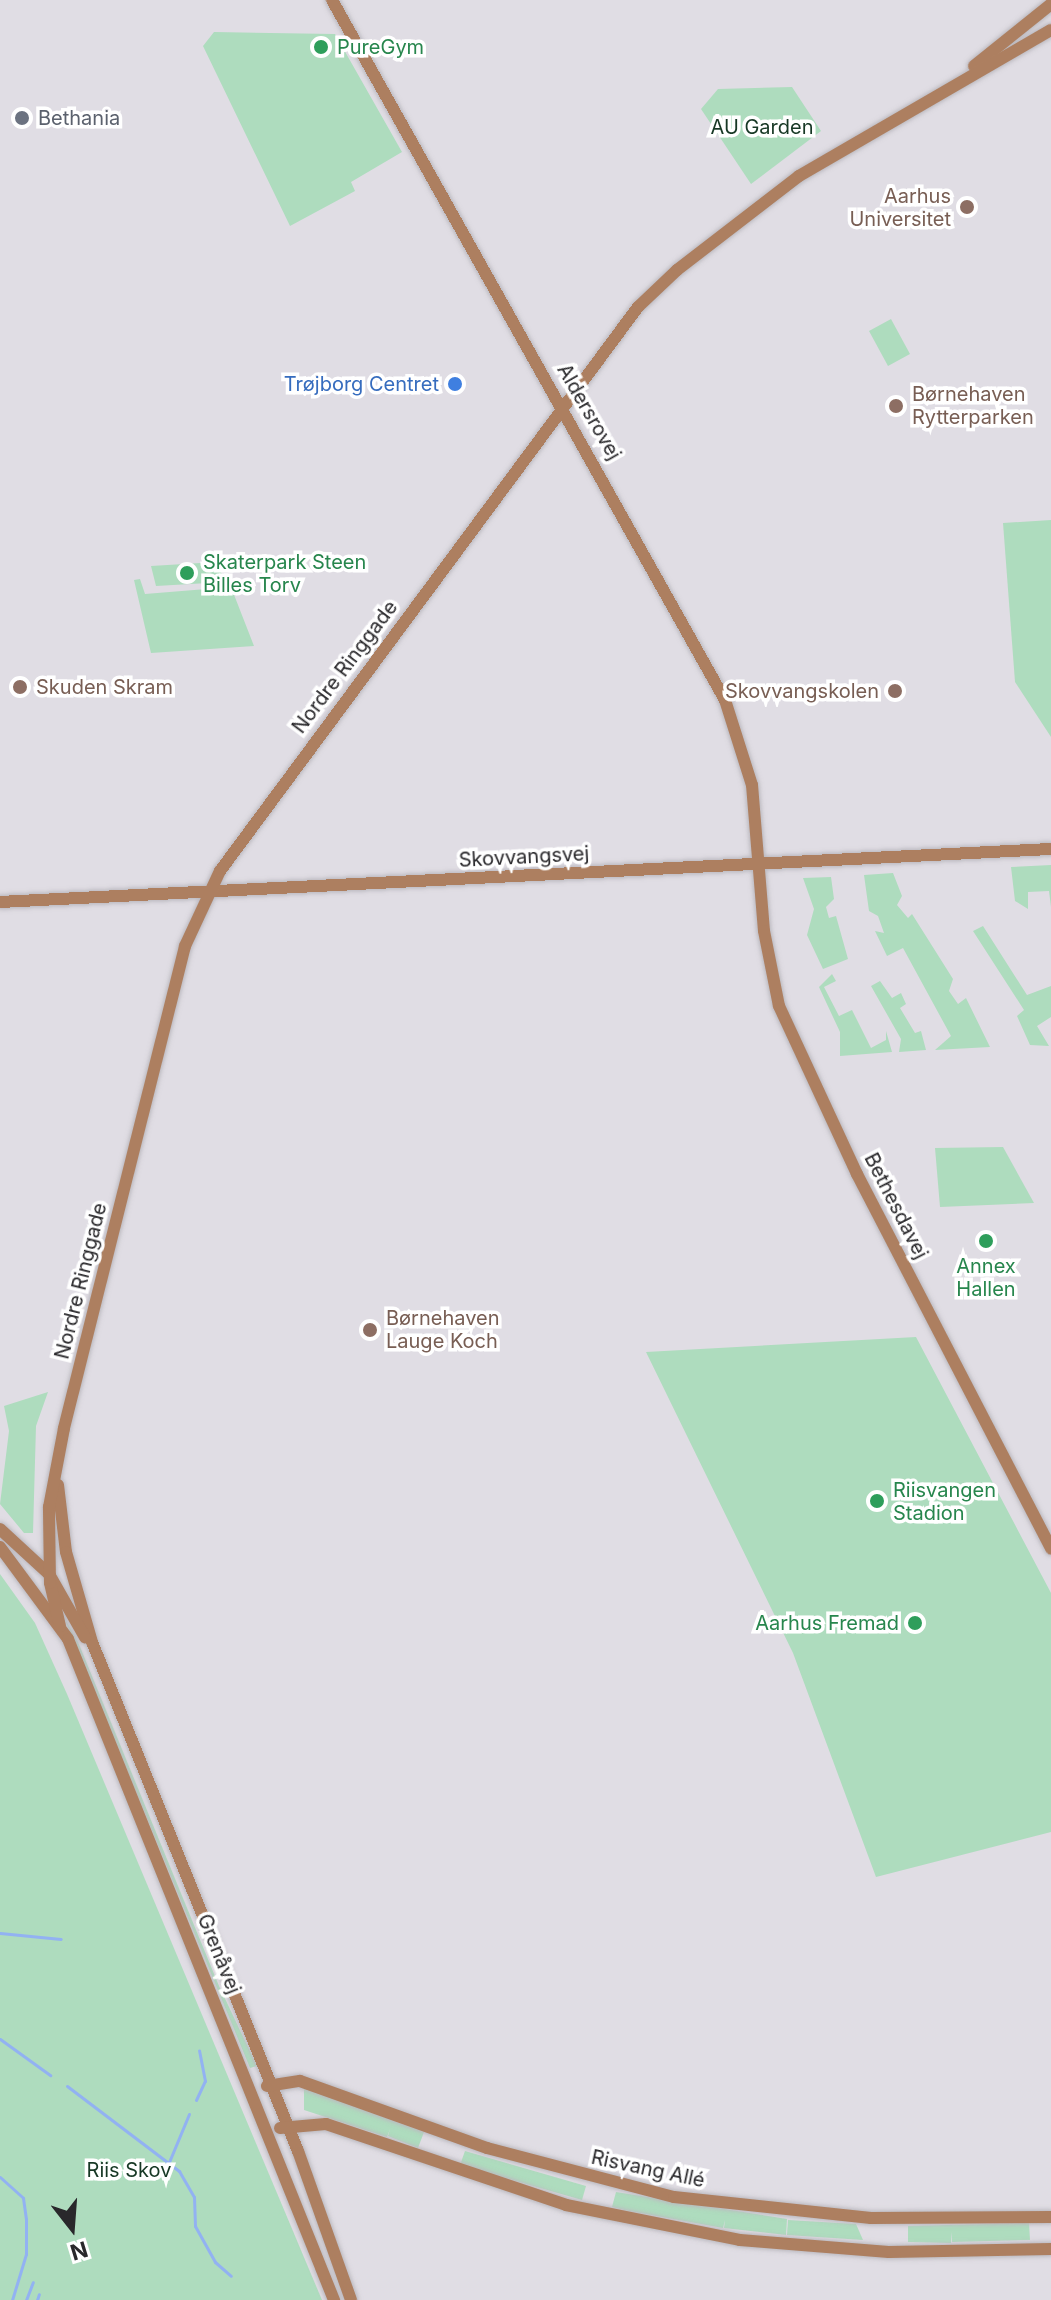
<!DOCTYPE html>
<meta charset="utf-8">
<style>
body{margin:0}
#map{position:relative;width:1051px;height:2300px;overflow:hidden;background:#e0dde4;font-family:Inter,sans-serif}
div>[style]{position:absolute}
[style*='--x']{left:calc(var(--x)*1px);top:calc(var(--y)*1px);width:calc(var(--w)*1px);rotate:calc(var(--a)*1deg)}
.green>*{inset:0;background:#aedcbe}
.stream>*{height:3px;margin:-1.5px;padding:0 1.5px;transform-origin:1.5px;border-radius:1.5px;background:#92b2f2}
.roads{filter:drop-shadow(0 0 2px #bbb9bf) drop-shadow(0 0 2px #bbb9bf)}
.minor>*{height:12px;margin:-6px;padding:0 6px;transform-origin:6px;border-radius:6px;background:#ad7f60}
.dots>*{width:22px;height:22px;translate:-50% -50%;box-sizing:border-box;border:4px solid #fff;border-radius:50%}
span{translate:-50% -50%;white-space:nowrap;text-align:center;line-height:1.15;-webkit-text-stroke:7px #fff;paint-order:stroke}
.leisure-label{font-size:20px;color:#27864d}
.left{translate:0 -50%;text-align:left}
.right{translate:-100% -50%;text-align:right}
.worship-label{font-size:20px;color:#5b616d}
.park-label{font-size:20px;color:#173825}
.education-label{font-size:20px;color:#785e54}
.shop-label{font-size:20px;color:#366cbe}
.street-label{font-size:20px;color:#29282b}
.north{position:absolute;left:32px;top:2188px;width:80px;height:80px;-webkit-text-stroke:6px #fff;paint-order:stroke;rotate:163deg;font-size:22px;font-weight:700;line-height:32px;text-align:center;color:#29282b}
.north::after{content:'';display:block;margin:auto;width:28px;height:36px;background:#29282b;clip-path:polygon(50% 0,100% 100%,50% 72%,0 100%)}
</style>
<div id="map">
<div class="green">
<i style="clip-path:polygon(214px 32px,335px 34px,402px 152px,351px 182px,355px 191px,290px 226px,203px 46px)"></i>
<i style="clip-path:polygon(792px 87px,821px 131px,751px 184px,701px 109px,718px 89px)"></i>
<i style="clip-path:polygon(891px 319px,910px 354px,888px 366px,869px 331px)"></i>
<i style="clip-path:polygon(1051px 520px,1051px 737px,1015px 682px,1003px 523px)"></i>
<i style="clip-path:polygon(217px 562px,225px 582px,156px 586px,151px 566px)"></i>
<i style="clip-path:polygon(140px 579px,145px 594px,231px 587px,254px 646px,151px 653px,134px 580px)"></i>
<i style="clip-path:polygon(1051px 865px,1051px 907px,1049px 891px,1028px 892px,1028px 909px,1015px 901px,1011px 867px)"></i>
<i style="clip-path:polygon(893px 873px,902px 896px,897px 905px,908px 918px,912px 914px,953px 979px,949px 991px,958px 1004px,966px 998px,990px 1047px,935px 1050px,951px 1036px,903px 948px,887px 956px,875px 931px,884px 933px,878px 916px,869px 911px,864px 875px)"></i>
<i style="clip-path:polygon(831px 877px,834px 899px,826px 907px,829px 918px,836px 916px,848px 959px,823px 969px,807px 935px,814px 909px,803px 878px)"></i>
<i style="clip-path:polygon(983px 926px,1027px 995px,1051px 986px,1051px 1017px,1037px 1026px,1049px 1046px,1030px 1045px,1017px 1016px,1024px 1010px,973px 931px)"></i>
<i style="clip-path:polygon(832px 974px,836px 981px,824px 987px,839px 1016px,852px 1010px,871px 1048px,886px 1040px,886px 1031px,892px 1052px,840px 1056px,840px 1032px,819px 987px)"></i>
<i style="clip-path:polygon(880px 981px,892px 998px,901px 993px,906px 1004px,900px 1008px,915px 1033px,921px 1031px,926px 1050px,899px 1052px,901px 1039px,871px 986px)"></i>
<i style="clip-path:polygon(1003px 1147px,1034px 1203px,940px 1207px,935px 1148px)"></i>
<i style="clip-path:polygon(916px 1337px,1051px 1593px,1051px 1832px,876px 1877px,793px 1653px,646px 1352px)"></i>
<i style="clip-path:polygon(48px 1392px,36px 1426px,33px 1533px,24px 1533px,0 1504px,9px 1431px,4px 1406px)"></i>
<i style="clip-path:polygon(0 1574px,35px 1623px,67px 1694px,322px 2300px,0 2300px)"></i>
<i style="clip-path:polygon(63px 1615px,78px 1642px,219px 1986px,257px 2066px,250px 2068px)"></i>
<i style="clip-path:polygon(304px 2088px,424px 2132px,418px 2148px,388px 2136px,390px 2129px,387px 2137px,304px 2110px)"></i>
<i style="clip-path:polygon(465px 2151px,586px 2186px,582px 2200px,460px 2165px)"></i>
<i style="clip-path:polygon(616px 2192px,787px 2219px,786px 2235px,724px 2228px,725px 2220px,723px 2228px,629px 2211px,612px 2207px)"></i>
<i style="clip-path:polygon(788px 2220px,856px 2224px,863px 2240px,787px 2235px)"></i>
<i style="clip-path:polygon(1029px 2223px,1030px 2240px,952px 2242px,951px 2232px,951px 2243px,908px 2242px,908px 2226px)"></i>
</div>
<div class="stream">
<i style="--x:0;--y:1933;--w:61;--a:5.6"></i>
<i style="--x:0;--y:2039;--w:62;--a:35.8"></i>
<i style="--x:67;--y:2086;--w:141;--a:37.2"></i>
<i style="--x:179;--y:2171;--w:30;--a:60"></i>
<i style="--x:194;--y:2197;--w:29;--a:88"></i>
<i style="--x:195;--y:2226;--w:41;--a:60.9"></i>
<i style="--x:215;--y:2262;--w:21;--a:41"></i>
<i style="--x:196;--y:2100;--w:21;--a:-65"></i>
<i style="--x:205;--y:2081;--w:31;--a:-101"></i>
<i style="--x:169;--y:2162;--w:52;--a:-67.4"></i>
<i style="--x:0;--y:2177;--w:31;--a:42"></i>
<i style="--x:23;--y:2198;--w:21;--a:82"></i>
<i style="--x:26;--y:2219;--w:35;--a:90"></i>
<i style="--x:26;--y:2254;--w:48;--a:106.9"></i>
<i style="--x:26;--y:2300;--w:19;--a:-69"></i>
<i style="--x:37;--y:2300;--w:6;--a:-72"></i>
</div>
<div class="roads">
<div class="minor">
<i style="--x:332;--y:0;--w:803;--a:60.69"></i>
<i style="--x:725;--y:700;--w:89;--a:72.4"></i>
<i style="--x:752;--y:785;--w:146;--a:85.3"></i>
<i style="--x:764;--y:931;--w:76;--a:78.7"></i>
<i style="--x:779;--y:1006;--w:185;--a:65.1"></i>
<i style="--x:857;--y:1174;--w:422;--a:62.6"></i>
<i style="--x:974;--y:66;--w:99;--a:-38.8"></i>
<i style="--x:0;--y:902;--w:1052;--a:-2.89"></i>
<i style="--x:58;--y:1485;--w:67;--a:83.2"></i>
<i style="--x:66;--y:1552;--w:94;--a:73.9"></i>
<i style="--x:92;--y:1642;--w:549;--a:67.97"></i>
<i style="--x:298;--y:2151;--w:158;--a:70.4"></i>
<i style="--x:0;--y:1529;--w:67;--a:42.6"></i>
<i style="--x:49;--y:1574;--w:73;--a:60.3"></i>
<i style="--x:0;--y:1547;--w:114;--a:53.5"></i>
<i style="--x:68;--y:1639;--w:713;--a:68.08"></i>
<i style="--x:60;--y:1626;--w:44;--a:-103.1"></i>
<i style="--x:50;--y:1583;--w:76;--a:-90.8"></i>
<i style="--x:49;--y:1507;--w:80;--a:-79.2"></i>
<i style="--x:64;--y:1428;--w:497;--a:-75.9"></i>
<i style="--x:185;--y:946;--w:83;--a:-65"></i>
<i style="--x:220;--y:871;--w:702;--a:-53.46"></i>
<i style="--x:638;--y:307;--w:54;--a:-43.5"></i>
<i style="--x:677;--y:270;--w:154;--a:-37.6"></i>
<i style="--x:799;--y:176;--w:291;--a:-30.1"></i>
<i style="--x:267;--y:2086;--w:33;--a:-9"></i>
<i style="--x:300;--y:2081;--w:199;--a:19.7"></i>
<i style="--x:487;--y:2148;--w:193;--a:14.7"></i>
<i style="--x:674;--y:2197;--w:198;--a:6.1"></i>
<i style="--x:871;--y:2218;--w:180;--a:-0.3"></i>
<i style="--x:280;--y:2128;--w:46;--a:-5"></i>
<i style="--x:326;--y:2124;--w:253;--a:18.6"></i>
<i style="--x:566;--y:2205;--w:177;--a:11.4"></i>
<i style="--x:740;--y:2240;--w:149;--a:4.6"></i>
<i style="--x:889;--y:2252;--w:162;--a:-1.1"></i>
</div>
</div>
<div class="dots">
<i style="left:321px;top:47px;background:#2e9e5b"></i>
<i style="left:22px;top:118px;background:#6b7280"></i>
<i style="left:967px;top:207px;background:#8d6e63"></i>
<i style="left:455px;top:384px;background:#3f7fe0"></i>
<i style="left:896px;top:406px;background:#8d6e63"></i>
<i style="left:187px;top:573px;background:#2e9e5b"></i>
<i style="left:20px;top:687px;background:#8d6e63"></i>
<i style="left:895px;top:691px;background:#8d6e63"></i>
<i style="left:986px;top:1241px;background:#2e9e5b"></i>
<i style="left:370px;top:1330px;background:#8d6e63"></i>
<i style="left:877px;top:1501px;background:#2e9e5b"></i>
<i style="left:915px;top:1623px;background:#2e9e5b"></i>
</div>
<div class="leisure-label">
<span class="left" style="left:337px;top:47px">PureGym</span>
<span class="left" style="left:203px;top:574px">Skaterpark Steen<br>Billes Torv</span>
<span style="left:986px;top:1278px">Annex<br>Hallen</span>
<span class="left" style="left:893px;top:1502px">Riisvangen<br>Stadion</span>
<span class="right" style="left:899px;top:1623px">Aarhus Fremad</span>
</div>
<div class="worship-label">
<span class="left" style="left:38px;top:118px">Bethania</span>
</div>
<div class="park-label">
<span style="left:762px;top:127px">AU Garden</span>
<span style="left:129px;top:2170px">Riis Skov</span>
</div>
<div class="education-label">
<span class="right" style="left:951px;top:208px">Aarhus<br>Universitet</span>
<span class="left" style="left:912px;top:406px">Børnehaven<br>Rytterparken</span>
<span class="left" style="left:36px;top:687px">Skuden Skram</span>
<span class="right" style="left:879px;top:691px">Skovvangskolen</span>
<span class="left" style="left:386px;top:1330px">Børnehaven<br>Lauge Koch</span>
</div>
<div class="shop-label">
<span class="right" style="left:439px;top:384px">Trøjborg Centret</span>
</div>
<div class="street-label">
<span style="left:589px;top:412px;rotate:60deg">Aldersrovej</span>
<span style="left:345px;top:667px;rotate:-53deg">Nordre Ringgade</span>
<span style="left:524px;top:857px;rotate:-3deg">Skovvangsvej</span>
<span style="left:896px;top:1206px;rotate:63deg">Bethesdavej</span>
<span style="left:81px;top:1281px;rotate:-76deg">Nordre Ringgade</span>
<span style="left:219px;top:1954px;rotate:68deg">Grenåvej</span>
<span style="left:648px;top:2169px;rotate:12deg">Risvang Allé</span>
</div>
<div class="north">N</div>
</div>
